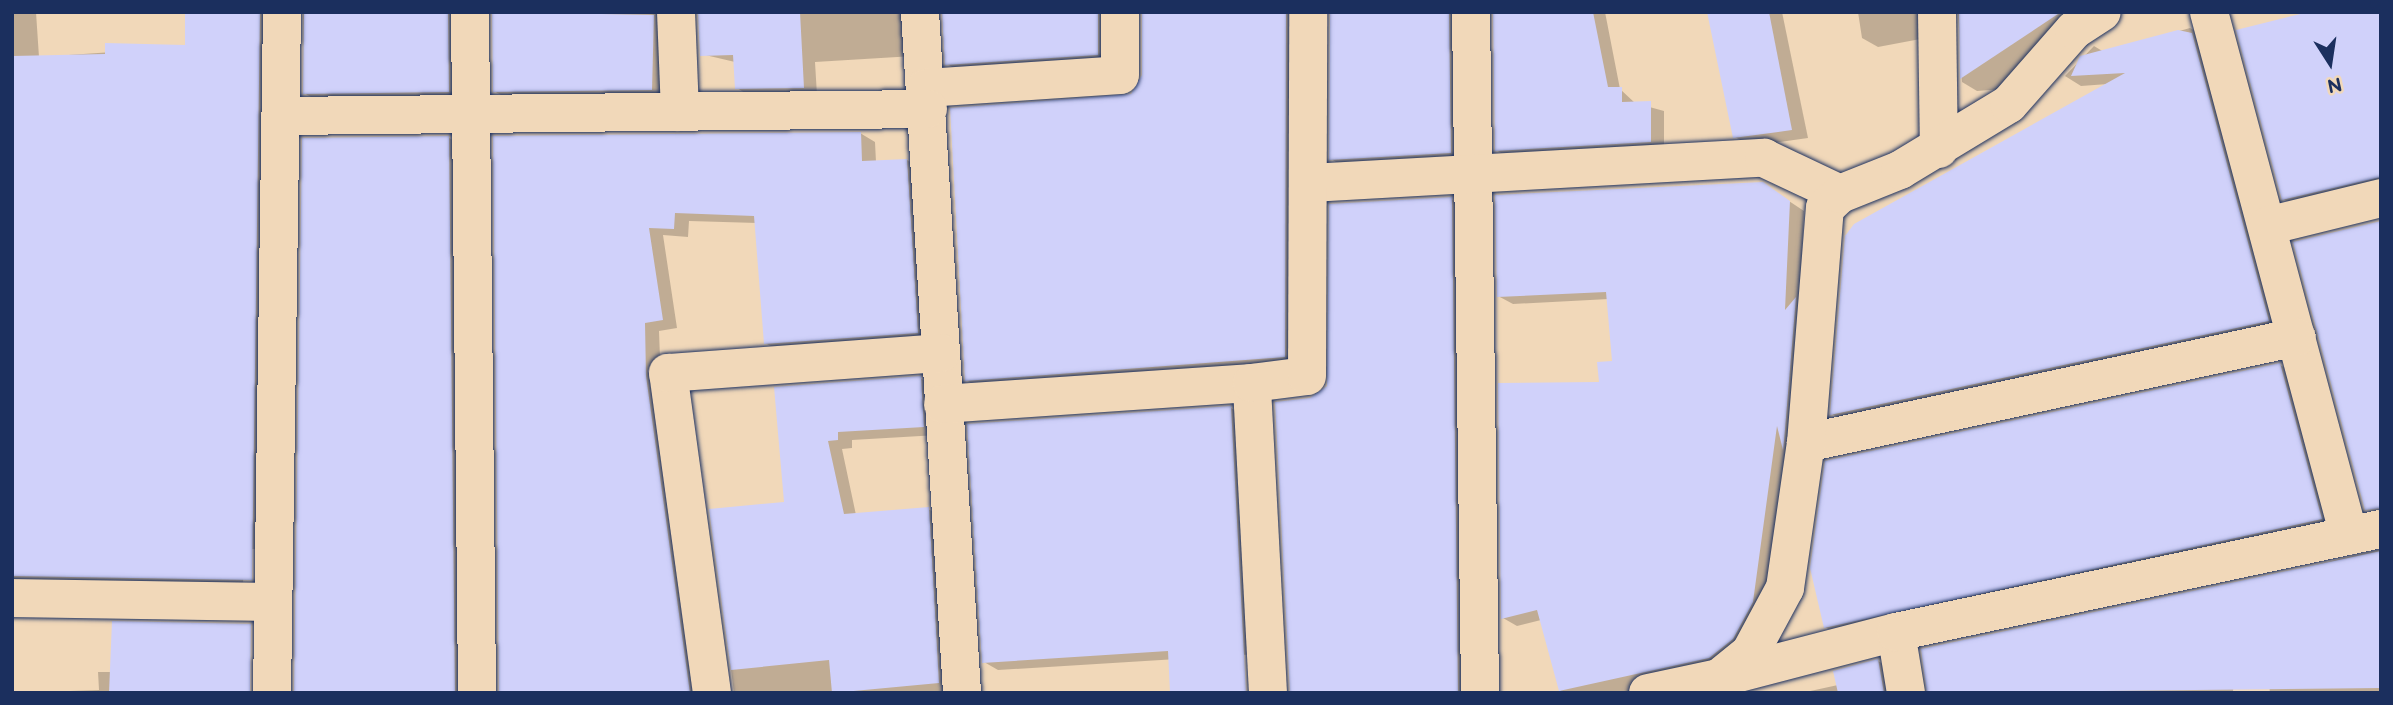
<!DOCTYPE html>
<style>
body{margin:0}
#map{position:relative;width:2393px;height:705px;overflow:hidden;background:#f1d8b9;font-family:"Balsamiq Sans",sans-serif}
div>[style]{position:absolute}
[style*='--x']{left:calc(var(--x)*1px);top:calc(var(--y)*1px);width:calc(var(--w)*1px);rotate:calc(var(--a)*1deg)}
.shadow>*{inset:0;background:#0003}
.building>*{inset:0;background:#d0d1fa}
.roads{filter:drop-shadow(0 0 2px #1b2f5e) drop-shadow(0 0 2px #1b2f5e)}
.minor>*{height:38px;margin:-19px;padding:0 19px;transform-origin:19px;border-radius:19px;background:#f1d8b9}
span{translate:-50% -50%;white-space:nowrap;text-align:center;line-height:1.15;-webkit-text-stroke:5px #f1d8b9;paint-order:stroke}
.frame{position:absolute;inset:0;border:14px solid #1b2f5e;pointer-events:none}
.north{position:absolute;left:2295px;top:28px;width:70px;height:70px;-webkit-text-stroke:5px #f1d8b9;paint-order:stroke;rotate:168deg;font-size:19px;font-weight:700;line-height:28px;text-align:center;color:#1b2f5e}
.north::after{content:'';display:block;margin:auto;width:24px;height:32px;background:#1b2f5e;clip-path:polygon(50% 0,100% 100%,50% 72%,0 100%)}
</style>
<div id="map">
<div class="shadow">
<i style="clip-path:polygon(12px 12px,36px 12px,39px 57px,186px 47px,187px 12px,278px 12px,266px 549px,244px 549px,243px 586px,12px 585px)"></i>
<i style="clip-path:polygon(303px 12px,466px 12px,462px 99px,318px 101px,304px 93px)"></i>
<i style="clip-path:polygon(494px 12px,670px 12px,665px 97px,508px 99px,494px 91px)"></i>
<i style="clip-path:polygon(698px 12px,914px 12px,914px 56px,815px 62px,817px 95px,750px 96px,737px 88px,735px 62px,701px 54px)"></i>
<i style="clip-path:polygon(942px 12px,1114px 12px,1112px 62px,961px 72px,947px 64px)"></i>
<i style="clip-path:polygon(1144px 12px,1304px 12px,1299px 364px,980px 388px,966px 380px,1144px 75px)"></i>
<i style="clip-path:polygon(1332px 12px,1465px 12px,1464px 160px,1345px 167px,1331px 159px)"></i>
<i style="clip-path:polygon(1495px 12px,1605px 12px,1620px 89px,1635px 103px,1664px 111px,1664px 149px,1510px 158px,1496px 150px)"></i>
<i style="clip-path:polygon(1709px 12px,1782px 12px,1808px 138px,1751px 146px,1735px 137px)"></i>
<i style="clip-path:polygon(1858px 12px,1933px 12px,1931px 37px,1878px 47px,1862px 38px)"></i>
<i style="clip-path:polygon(1958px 12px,2076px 12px,2017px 88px,1977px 91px,1962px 82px)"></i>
<i style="clip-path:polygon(2381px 12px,2381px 188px,2300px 208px,2283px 199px)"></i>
<i style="clip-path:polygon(2190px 28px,2207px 38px,2285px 330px,1849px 424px,1832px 414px,2108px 84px,2081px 86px,2065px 76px,2094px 46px,2104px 52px)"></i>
<i style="clip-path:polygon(860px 133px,875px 142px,876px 162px,907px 160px,922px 169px,932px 340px,780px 351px,765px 343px,757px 223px,689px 221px,688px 237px,663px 235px,677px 328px,659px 331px,661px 385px,703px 693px,501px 693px,495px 137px)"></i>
<i style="clip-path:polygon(449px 138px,464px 146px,469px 693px,295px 693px,304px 139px)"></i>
<i style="clip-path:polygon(1762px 183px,1804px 211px,1800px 301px,1810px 307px,1767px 610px,1747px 647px,1643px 693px,1561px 693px,1541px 620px,1517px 626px,1503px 618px,1613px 363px,1609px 299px,1513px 304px,1498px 296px)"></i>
<i style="clip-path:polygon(1451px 199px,1467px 208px,1474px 693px,1337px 693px,1311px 399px,1328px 386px)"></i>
<i style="clip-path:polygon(2280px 365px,2294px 373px,2335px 526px,1839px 635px,1825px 627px)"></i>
<i style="clip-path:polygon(920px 378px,935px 387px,938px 435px,852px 440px,852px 448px,842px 449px,856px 515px,928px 509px,943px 517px,954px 693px,734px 693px,711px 510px,786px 503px,776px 389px)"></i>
<i style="clip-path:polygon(1231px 408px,1245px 417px,1258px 654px,998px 670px,984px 662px)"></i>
<i style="clip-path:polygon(2381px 549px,2381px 693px,2270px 693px,2257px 579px)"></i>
<i style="clip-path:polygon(2237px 595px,2233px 693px,1928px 693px)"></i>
<i style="clip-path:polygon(1878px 661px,1892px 669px,1898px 693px,1801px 693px,1838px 685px)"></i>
<i style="clip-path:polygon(98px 672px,112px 672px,239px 693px,12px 693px,99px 690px)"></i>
</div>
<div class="building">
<i style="clip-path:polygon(185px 12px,260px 12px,252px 580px,12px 576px,12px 56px,105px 54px,105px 43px,185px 45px)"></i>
<i style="clip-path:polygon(304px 12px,448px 12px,449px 92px,303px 94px)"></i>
<i style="clip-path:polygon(492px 12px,654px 15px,652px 90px,493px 92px)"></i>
<i style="clip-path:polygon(800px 12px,804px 88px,735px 89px,733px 55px,700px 56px,698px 14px)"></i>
<i style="clip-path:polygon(942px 12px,1098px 12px,1098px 55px,945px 65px)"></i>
<i style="clip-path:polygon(1142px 12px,1286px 12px,1285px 357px,965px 381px,950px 108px,1131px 94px,1142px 75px)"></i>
<i style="clip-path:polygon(1330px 12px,1449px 12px,1451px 153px,1329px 160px)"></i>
<i style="clip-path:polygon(1493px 12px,1593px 12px,1608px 87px,1622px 87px,1622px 102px,1651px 101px,1651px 142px,1495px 151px)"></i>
<i style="clip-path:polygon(1707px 12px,1769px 12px,1792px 130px,1733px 138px)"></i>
<i style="clip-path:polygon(1959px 12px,2061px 12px,1960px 79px)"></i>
<i style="clip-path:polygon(2308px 12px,2381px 12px,2381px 177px,2282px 200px,2236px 30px)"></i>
<i style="clip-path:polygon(2178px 30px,2192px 33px,2269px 321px,1830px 415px,1845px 236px,1854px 224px,2125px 73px,2071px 76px,2080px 56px)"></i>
<i style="clip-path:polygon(861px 132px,862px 161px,907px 159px,918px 333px,764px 344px,754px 216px,675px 213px,674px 229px,649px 228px,663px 320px,645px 323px,646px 376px,690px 693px,499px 693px,493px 136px)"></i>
<i style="clip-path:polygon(449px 136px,455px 693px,294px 692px,302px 138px)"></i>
<i style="clip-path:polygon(1763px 182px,1790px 201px,1785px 310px,1796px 297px,1784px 441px,1783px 450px,1777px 426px,1753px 602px,1733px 639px,1709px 658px,1559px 691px,1537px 610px,1501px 619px,1498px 383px,1599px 382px,1597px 362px,1612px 361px,1606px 292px,1497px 297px,1495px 195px)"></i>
<i style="clip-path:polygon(1452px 197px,1458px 693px,1290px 693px,1275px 402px,1310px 398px,1327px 386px,1329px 204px)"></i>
<i style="clip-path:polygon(2381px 221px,2381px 508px,2365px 510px,2293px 242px)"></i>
<i style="clip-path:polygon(2280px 363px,2322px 519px,1824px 628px,1810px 568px,1825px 461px)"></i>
<i style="clip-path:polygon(921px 376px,924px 427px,838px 432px,838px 440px,828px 441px,844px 514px,929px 507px,939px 683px,832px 693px,829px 660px,731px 670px,709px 509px,784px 502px,774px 387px)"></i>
<i style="clip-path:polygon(1231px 406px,1246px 693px,1170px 693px,1168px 651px,982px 663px,967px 424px)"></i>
<i style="clip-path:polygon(2381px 551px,2381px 688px,1927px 693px,1921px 649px)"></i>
<i style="clip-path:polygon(112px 621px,251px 624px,250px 693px,109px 693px)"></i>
<i style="clip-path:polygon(1878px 659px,1884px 693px,1838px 693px,1833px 671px)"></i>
</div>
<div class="roads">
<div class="minor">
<i style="--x:470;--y:12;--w:681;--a:89.41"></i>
<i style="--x:676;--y:12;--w:100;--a:87.7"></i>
<i style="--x:920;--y:12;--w:682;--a:86.47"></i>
<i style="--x:1471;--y:12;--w:681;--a:89.24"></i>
<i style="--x:1937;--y:12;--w:137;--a:89.2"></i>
<i style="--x:2209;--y:12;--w:542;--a:75.04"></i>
<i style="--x:926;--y:88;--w:194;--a:-3.8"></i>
<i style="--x:1120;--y:75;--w:63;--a:-90"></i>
<i style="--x:282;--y:116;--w:646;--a:-0.62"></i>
<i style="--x:1310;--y:183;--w:455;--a:-3.2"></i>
<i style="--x:1764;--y:158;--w:84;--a:25.3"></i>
<i style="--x:2267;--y:226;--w:117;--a:-13.8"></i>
<i style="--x:943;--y:404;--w:310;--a:-3.9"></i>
<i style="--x:1806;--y:443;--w:502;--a:-12.18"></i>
<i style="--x:12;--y:598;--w:258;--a:0.9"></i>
<i style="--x:1896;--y:632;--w:62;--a:80.7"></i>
<i style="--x:1727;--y:676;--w:175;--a:-14.6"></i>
<i style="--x:1896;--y:632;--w:496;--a:-12"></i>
<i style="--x:272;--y:693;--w:681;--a:-89.16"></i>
<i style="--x:712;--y:693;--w:323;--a:-97.8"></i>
<i style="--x:668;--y:373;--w:273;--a:-4.2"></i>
<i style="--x:1268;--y:693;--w:310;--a:-93"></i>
<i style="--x:1252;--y:383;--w:55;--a:-7.3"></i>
<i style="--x:1307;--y:376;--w:364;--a:-89.8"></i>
<i style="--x:1648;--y:693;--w:73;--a:-11.9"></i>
<i style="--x:1719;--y:678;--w:40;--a:-39"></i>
<i style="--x:1750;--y:653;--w:74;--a:-61.7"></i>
<i style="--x:1785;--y:588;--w:147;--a:-81.8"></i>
<i style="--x:1806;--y:443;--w:236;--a:-85.4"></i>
<i style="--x:1825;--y:208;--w:21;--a:-43"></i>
<i style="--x:1840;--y:194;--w:65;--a:-21.8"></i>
<i style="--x:1900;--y:170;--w:127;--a:-31.2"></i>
<i style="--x:2009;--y:104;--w:98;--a:-48.7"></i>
<i style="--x:2074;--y:30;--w:33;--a:-33"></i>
</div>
</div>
<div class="frame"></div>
<div class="north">N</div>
</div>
